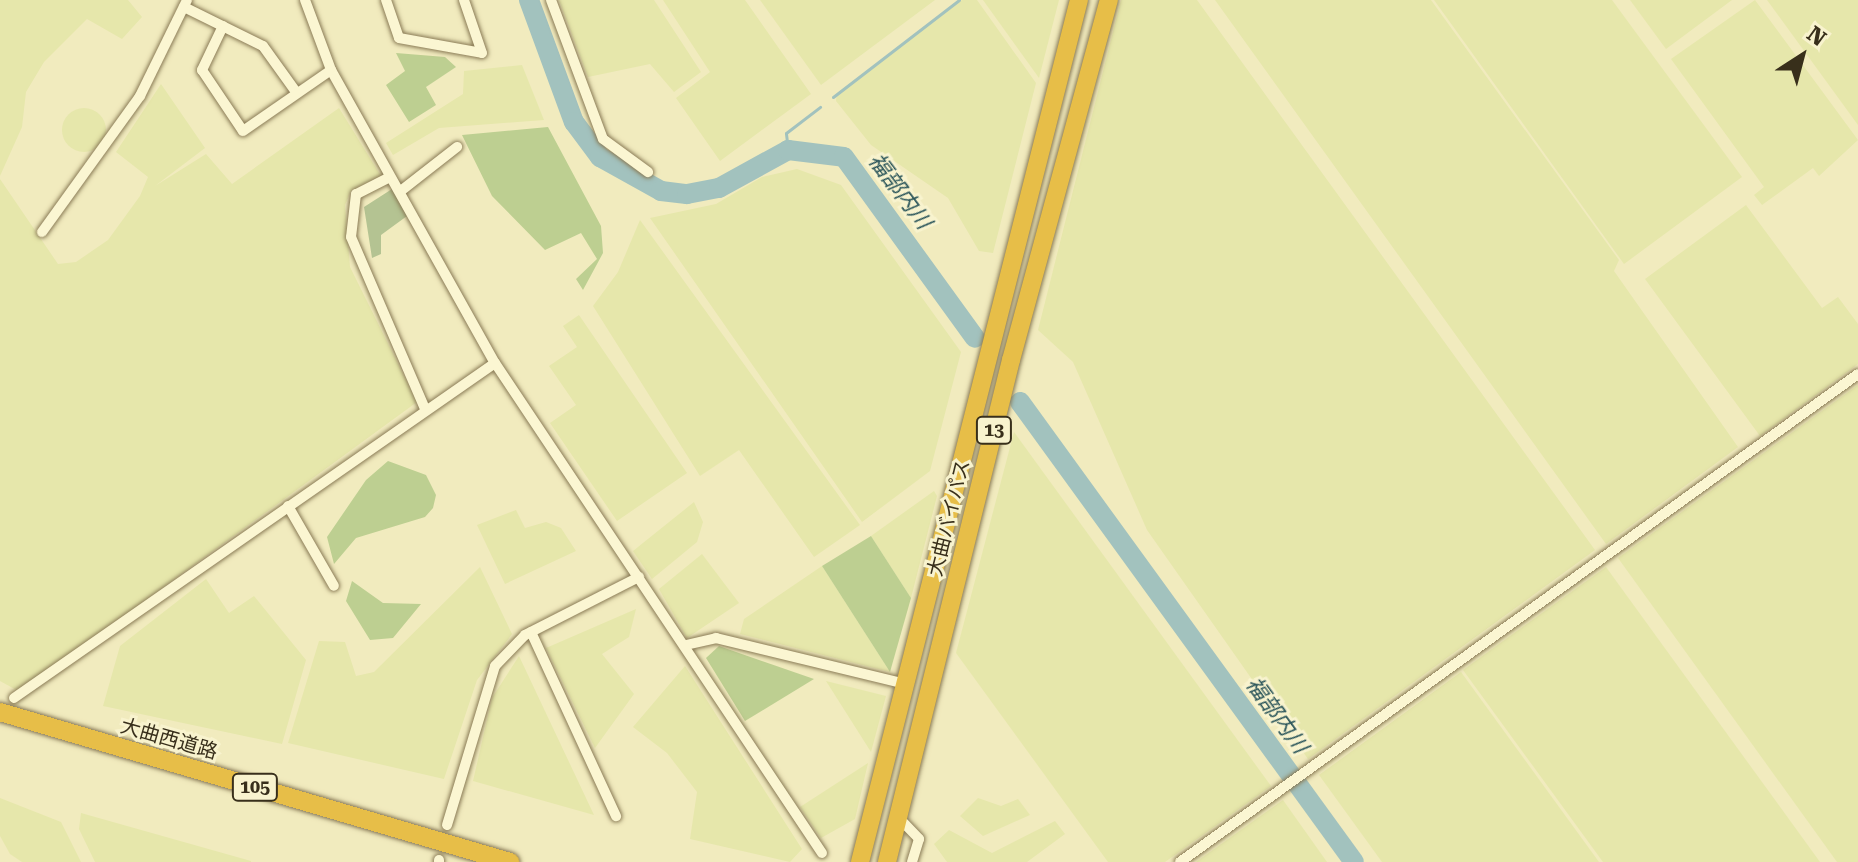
<!DOCTYPE html>
<meta charset="utf-8">
<style>
body{margin:0}
#map{position:relative;width:1858px;height:862px;overflow:hidden;background:#f1ebbe;font-family:"Roboto Serif","Noto Sans JP",serif}
div>[style]{position:absolute}
[style*='--x']{left:calc(var(--x)*1px);top:calc(var(--y)*1px);width:calc(var(--w)*1px);rotate:calc(var(--a)*1deg)}
.farmland>*{inset:0;background:#e6e7ab}
.round{border-radius:50%}
.green>*{inset:0;background:#bdcf91}
.cemetery>*{inset:0;background:#b4c392}
.stream>*{height:3px;margin:-1.5px;padding:0 1.5px;transform-origin:1.5px;border-radius:1.5px;background:#a2c2be}
.river>*{height:20px;margin:-10px;padding:0 10px;transform-origin:10px;border-radius:10px;background:#a2c2be}
.roads{filter:drop-shadow(0 0 2px #8a7b56) drop-shadow(0 0 2px #8a7b56)}
.street>*{height:10px;margin:-5px;padding:0 5px;transform-origin:5px;border-radius:5px;background:#fbf6d2}
.highway>*{height:18px;margin:-9px;padding:0 9px;transform-origin:9px;border-radius:9px;background:#e7be48}
span{translate:-50% -50%;white-space:nowrap;text-align:center;line-height:1.15;-webkit-text-stroke:6px #f8f3ce;paint-order:stroke}
.shield-label span{padding:2px 6px;background:#f8f3ce;border:2px solid;border-radius:6px;-webkit-text-stroke-width:0}
.shield-label{font-size:18px;color:#382f1b;font-weight:700}
.street-label{font-size:20px;color:#382f1b}
.water-label{font-size:22px;color:#295459;font-style:italic}
.north{position:absolute;left:1762px;top:16px;width:80px;height:80px;-webkit-text-stroke:6px #f8f3ce;paint-order:stroke;rotate:36deg;font-size:22px;font-weight:700;line-height:32px;text-align:center;color:#382f1b}
.north::after{content:'';display:block;margin:auto;width:28px;height:36px;background:#382f1b;clip-path:polygon(50% 0,100% 100%,50% 72%,0 100%)}
</style>
<div id="map">
<div class="farmland">
<i style="clip-path:polygon(0 0,128px 0,142px 17px,122px 39px,87px 19px,44px 62px,26px 92px,22px 127px,0 176px)"></i>
<i style="clip-path:polygon(559px 0,654px 0,701px 72px,674px 92px,650px 64px,588px 77px)"></i>
<i style="clip-path:polygon(663px 0,745px 0,811px 94px,720px 161px,676px 98px,710px 72px)"></i>
<i style="clip-path:polygon(760px 0,935px 0,821px 85px)"></i>
<i style="clip-path:polygon(962px 0,977px 0,1036px 83px,993px 253px,979px 251px,948px 198px,871px 145px,836px 101px,837px 93px)"></i>
<i style="clip-path:polygon(983px 0,1059px 0,1039px 78px)"></i>
<i style="clip-path:polygon(1121px 0,1197px 0,1595px 550px,1308px 759px,1147px 530px,1073px 362px,1038px 330px)"></i>
<i style="clip-path:polygon(1215px 0,1431px 0,1619px 260px,1614px 271px,1738px 447px,1606px 544px)"></i>
<i style="clip-path:polygon(1434px 0,1612px 0,1742px 177px,1624px 264px)"></i>
<i style="clip-path:polygon(1630px 0,1732px 0,1666px 49px)"></i>
<i style="clip-path:polygon(1755px 0,1858px 140px,1819px 176px,1813px 168px,1762px 205px,1754px 195px,1764px 187px,1671px 59px)"></i>
<i style="clip-path:polygon(1767px 0,1858px 0,1858px 125px)"></i>
<i style="clip-path:polygon(522px 65px,544px 120px,439px 128px,393px 155px,386px 143px,463px 94px,464px 71px)"></i>
<i style="clip-path:polygon(161px 84px,205px 148px,155px 186px,206px 154px,232px 184px,339px 108px,381px 176px,351px 191px,345px 205px,350px 267px,417px 402px,20px 692px,0 681px,0 179px,58px 264px,76px 262px,108px 240px,140px 196px,148px 177px,116px 152px)"></i>
<i class="round" style="left:62px;top:108px;width:44px;height:44px"></i>
<i style="clip-path:polygon(797px 169px,841px 185px,961px 352px,930px 471px,862px 522px,650px 218px,716px 204px,762px 177px)"></i>
<i style="clip-path:polygon(1746px 205px,1822px 308px,1838px 297px,1858px 324px,1858px 364px,1760px 436px,1645px 279px)"></i>
<i style="clip-path:polygon(640px 220px,860px 525px,814px 557px,739px 450px,700px 476px,593px 306px,618px 272px)"></i>
<i style="clip-path:polygon(579px 315px,687px 473px,617px 521px,550px 423px,576px 405px,549px 366px,577px 347px,563px 326px)"></i>
<i style="clip-path:polygon(1858px 385px,1858px 862px,1837px 862px,1618px 558px)"></i>
<i style="clip-path:polygon(1014px 432px,1271px 786px,1165px 862px,1108px 862px,956px 653px)"></i>
<i style="clip-path:polygon(934px 491px,937px 496px,911px 598px,871px 536px)"></i>
<i style="clip-path:polygon(694px 502px,703px 522px,697px 542px,652px 579px,633px 551px)"></i>
<i style="clip-path:polygon(516px 510px,525px 528px,546px 522px,561px 528px,576px 551px,505px 584px,477px 525px)"></i>
<i style="clip-path:polygon(702px 554px,739px 603px,687px 638px,659px 589px)"></i>
<i style="clip-path:polygon(822px 566px,890px 672px,740px 634px,744px 619px)"></i>
<i style="clip-path:polygon(480px 567px,512px 634px,477px 680px,444px 779px,288px 743px,319px 641px,345px 642px,356px 676px,374px 672px)"></i>
<i style="clip-path:polygon(1606px 567px,1820px 862px,1603px 862px,1463px 670px)"></i>
<i style="clip-path:polygon(206px 579px,229px 613px,254px 596px,306px 660px,282px 744px,103px 706px,120px 646px)"></i>
<i style="clip-path:polygon(636px 609px,629px 637px,602px 654px,634px 694px,595px 748px,546px 648px)"></i>
<i style="clip-path:polygon(519px 656px,594px 815px,473px 781px,492px 698px)"></i>
<i style="clip-path:polygon(685px 666px,802px 849px,790px 862px,690px 839px,697px 792px,667px 753px,633px 727px)"></i>
<i style="clip-path:polygon(1461px 672px,1599px 862px,1382px 862px,1319px 775px)"></i>
<i style="clip-path:polygon(826px 681px,886px 696px,871px 752px)"></i>
<i style="clip-path:polygon(868px 763px,855px 819px,821px 838px,800px 807px)"></i>
<i style="clip-path:polygon(0 798px,61px 822px,81px 862px,22px 862px,10px 854px,0 836px)"></i>
<i style="clip-path:polygon(978px 798px,1001px 806px,1018px 799px,1030px 815px,983px 836px,960px 816px)"></i>
<i style="clip-path:polygon(1283px 800px,1327px 862px,1196px 862px)"></i>
<i style="clip-path:polygon(81px 813px,251px 861px,251px 862px,95px 862px,79px 829px)"></i>
<i style="clip-path:polygon(1055px 821px,1065px 834px,1027px 862px,947px 862px,934px 844px,949px 830px,992px 853px)"></i>
</div>
<div class="green">
<i style="clip-path:polygon(396px 53px,445px 57px,456px 67px,426px 87px,436px 105px,409px 122px,386px 85px,405px 71px)"></i>
<i style="clip-path:polygon(548px 127px,601px 226px,603px 253px,583px 290px,576px 279px,597px 259px,581px 233px,545px 250px,492px 196px,462px 135px)"></i>
<i style="clip-path:polygon(388px 461px,426px 475px,436px 495px,433px 508px,425px 517px,356px 538px,334px 564px,327px 537px,366px 480px)"></i>
<i style="clip-path:polygon(871px 536px,911px 598px,890px 672px,822px 566px)"></i>
<i style="clip-path:polygon(352px 581px,383px 603px,421px 604px,393px 638px,370px 640px,346px 601px)"></i>
<i style="clip-path:polygon(719px 646px,814px 679px,745px 721px,706px 658px)"></i>
</div>
<div class="cemetery">
<i style="clip-path:polygon(392px 189px,407px 216px,381px 235px,381px 254px,372px 258px,364px 207px)"></i>
</div>
<div class="stream">
<i style="--x:833;--y:97;--w:159;--a:-37.6"></i>
<i style="--x:788;--y:150;--w:17;--a:-97"></i>
<i style="--x:786;--y:133;--w:43;--a:-37.4"></i>
</div>
<div class="river">
<i style="--x:529;--y:0;--w:130;--a:69.8"></i>
<i style="--x:574;--y:122;--w:44;--a:53.4"></i>
<i style="--x:600;--y:157;--w:70;--a:29.1"></i>
<i style="--x:661;--y:191;--w:26;--a:7"></i>
<i style="--x:687;--y:194;--w:33;--a:-11"></i>
<i style="--x:719;--y:188;--w:79;--a:-28.8"></i>
<i style="--x:788;--y:150;--w:56;--a:7.1"></i>
<i style="--x:844;--y:157;--w:223;--a:54.1"></i>
<i style="--x:1020;--y:402;--w:568;--a:54.02"></i>
</div>
<div class="roads">
<div class="street">
<i style="--x:305;--y:0;--w:75;--a:69.6"></i>
<i style="--x:331;--y:70;--w:336;--a:60.8"></i>
<i style="--x:495;--y:363;--w:589;--a:56.28"></i>
<i style="--x:386;--y:0;--w:40;--a:71.1"></i>
<i style="--x:399;--y:38;--w:84;--a:10.2"></i>
<i style="--x:482;--y:53;--w:56;--a:-108.8"></i>
<i style="--x:551;--y:0;--w:148;--a:69.5"></i>
<i style="--x:603;--y:139;--w:56;--a:36.3"></i>
<i style="--x:184;--y:7;--w:88;--a:26.3"></i>
<i style="--x:263;--y:46;--w:57;--a:54.3"></i>
<i style="--x:223;--y:26;--w:49;--a:115.5"></i>
<i style="--x:202;--y:70;--w:73;--a:56.1"></i>
<i style="--x:243;--y:131;--w:107;--a:-34.7"></i>
<i style="--x:390;--y:177;--w:38;--a:153"></i>
<i style="--x:356;--y:194;--w:43;--a:96.6"></i>
<i style="--x:351;--y:237;--w:187;--a:66.7"></i>
<i style="--x:402;--y:190;--w:70;--a:-38"></i>
<i style="--x:42;--y:232;--w:168;--a:-54.2"></i>
<i style="--x:140;--y:96;--w:107;--a:-63.9"></i>
<i style="--x:288;--y:506;--w:92;--a:60.1"></i>
<i style="--x:531;--y:632;--w:203;--a:65.2"></i>
<i style="--x:686;--y:645;--w:31;--a:-13"></i>
<i style="--x:716;--y:638;--w:195;--a:13.6"></i>
<i style="--x:14;--y:698;--w:586;--a:-34.86"></i>
<i style="--x:899;--y:818;--w:29;--a:46"></i>
<i style="--x:919;--y:839;--w:24;--a:107"></i>
<i style="--x:447;--y:825;--w:166;--a:-73.2"></i>
<i style="--x:495;--y:666;--w:43;--a:-45.9"></i>
<i style="--x:525;--y:635;--w:128;--a:-27"></i>
<i style="--x:439;--y:862;--w:2;--a:-90"></i>
<i style="--x:1180;--y:862;--w:835;--a:-35.74"></i>
</div>
<div class="highway">
<i style="--x:0;--y:712;--w:532;--a:16.39"></i>
<i style="--x:860;--y:862;--w:889;--a:-75.75"></i>
<i style="--x:887;--y:862;--w:517;--a:-76.13"></i>
<i style="--x:1011;--y:360;--w:373;--a:-74.8"></i>
</div>
</div>
<div class="shield-label">
<span style="left:994px;top:430px">13</span>
<span style="left:255px;top:787px">105</span>
</div>
<div class="street-label">
<span style="left:949px;top:518px;rotate:-76deg">大曲バイパス</span>
<span style="left:169px;top:739px;rotate:16deg">大曲西道路</span>
</div>
<div class="water-label">
<span style="left:900px;top:191px;rotate:53deg">福部内川</span>
<span style="left:1277px;top:715px;rotate:54deg">福部内川</span>
</div>
<div class="north">N</div>
</div>
